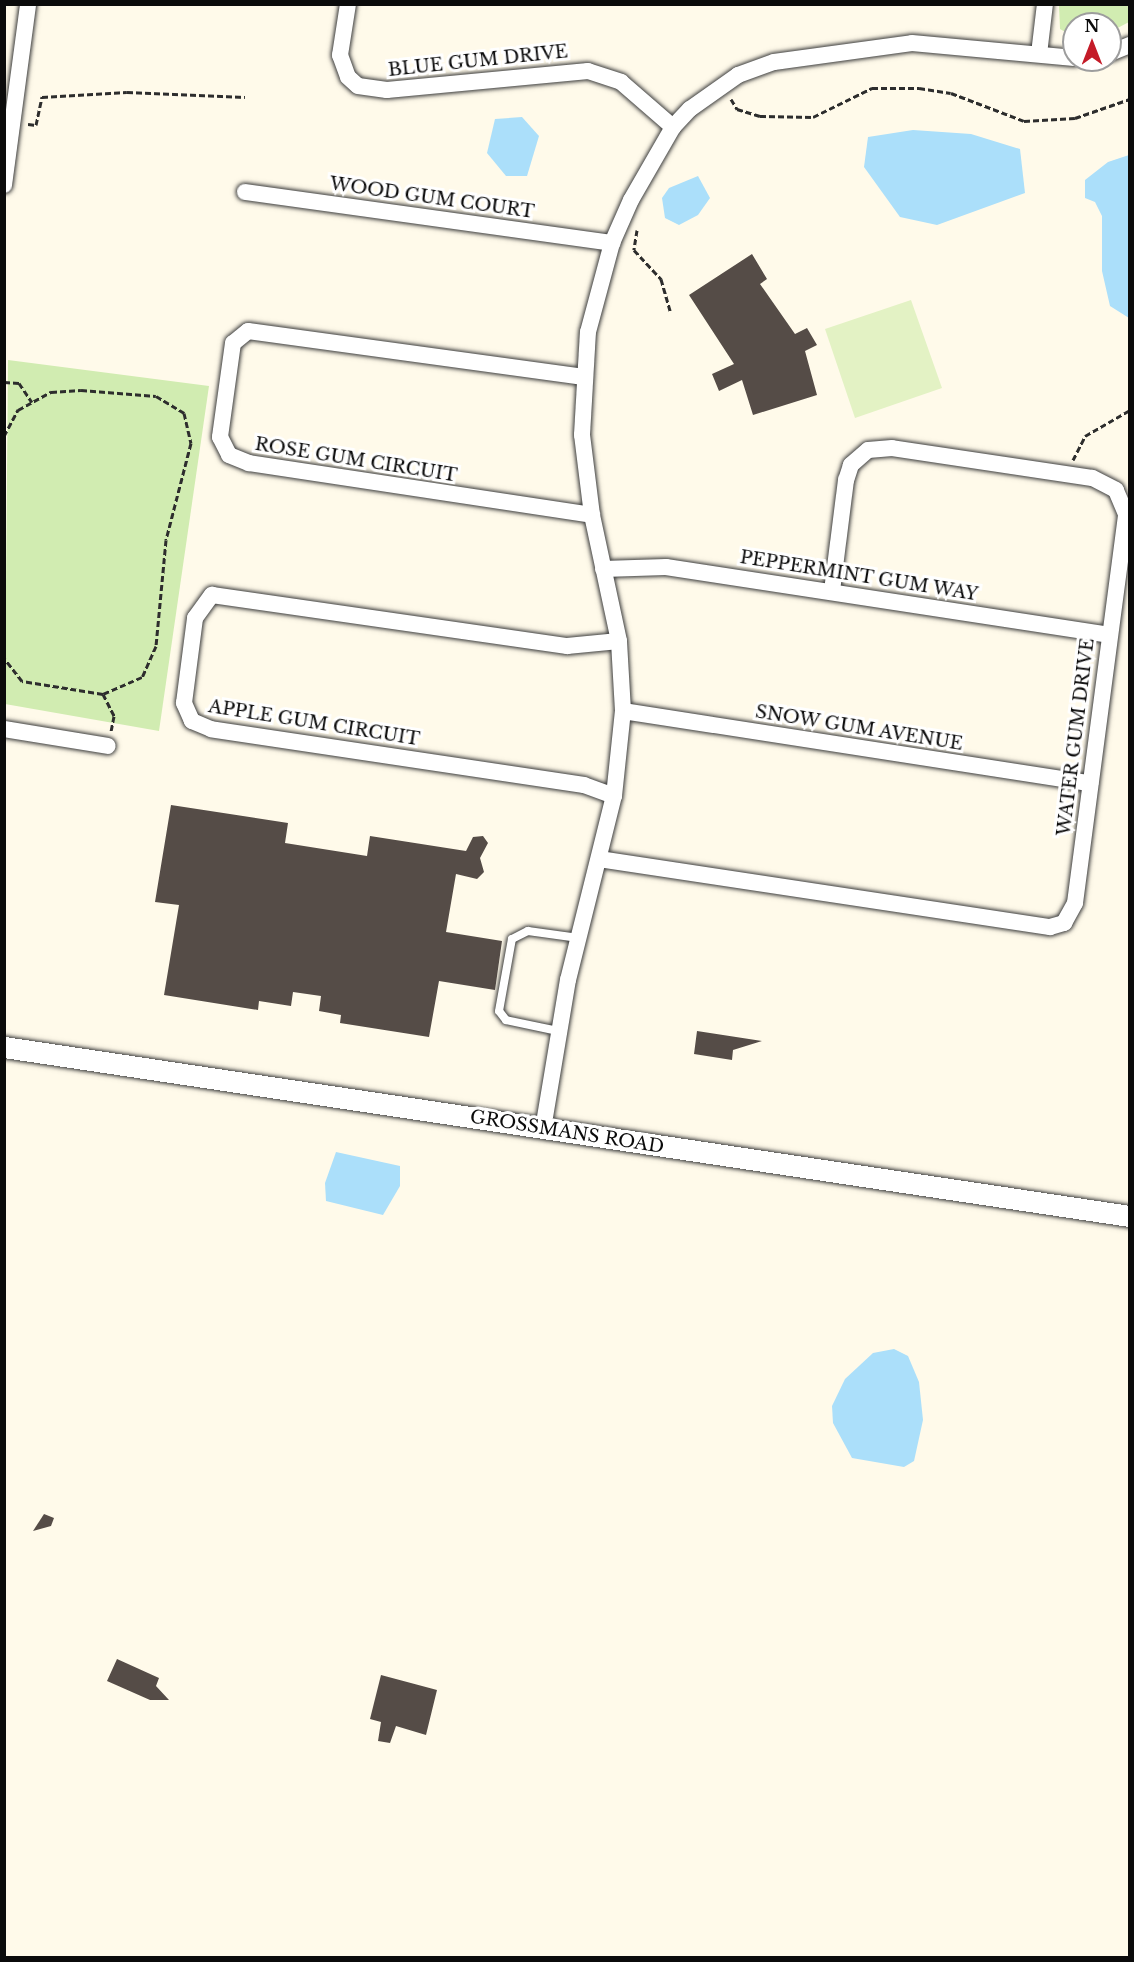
<!DOCTYPE html>
<style>
body{margin:0}
#map{position:relative;width:1134px;height:1962px;overflow:hidden;background:#fffaea;font-family:"Libre Baskerville",serif}
div>[style]{position:absolute}
[style*='--x']{left:calc(var(--x)*1px);top:calc(var(--y)*1px);width:calc(var(--w)*1px);rotate:calc(var(--a)*1deg)}
.green>*{inset:0;background:#d1ecb1}
.pitch>*{inset:0;background:#e3f2c4}
.water>*{inset:0;background:#abdffa}
.building>*{inset:0;background:#554c47}
.path>*{height:3px;margin-top:-1.5px;transform-origin:0;background:repeating-linear-gradient(90deg,#2d2d2d 0 6px,transparent 0 9px)}
.roads{filter:drop-shadow(0 0 2px #3e3e3e) drop-shadow(0 0 2px #3e3e3e)}
.service>*{height:8px;margin:-4px;padding:0 4px;transform-origin:4px;border-radius:4px;background:#fff}
.minor>*{height:16px;margin:-8px;padding:0 8px;transform-origin:8px;border-radius:8px;background:#fff}
.tertiary>*{height:21px;margin:-10.5px;padding:0 10.5px;transform-origin:10.5px;border-radius:10.5px;background:#fff}
span{translate:-50% -50%;white-space:nowrap;text-align:center;line-height:1.15;-webkit-text-stroke:6px #fff;paint-order:stroke}
.street-label{font-size:18px;color:#0b0b0b}
.frame{position:absolute;inset:0;border:6px solid #0b0b0b;pointer-events:none}
.north{position:absolute;left:1062px;top:12px;width:60px;height:60px;box-sizing:border-box;background:#fff;border:2px solid #9d9d9d;border-radius:50%;rotate:0deg;font-size:16px;font-weight:700;line-height:24px;text-align:center;color:#0b0b0b}
.north::after{content:'';display:block;margin:auto;width:21px;height:27px;background:#c41b28;clip-path:polygon(50% 0,100% 100%,50% 72%,0 100%)}
</style>
<div id="map">
<div class="green">
<i style="clip-path:polygon(1059px 5px,1129px 5px,1129px 22px,1110px 32px,1110px 24px,1074px 24px,1074px 37px,1060px 29px)"></i>
<i style="clip-path:polygon(8px 360px,209px 386px,159px 731px,5px 704px)"></i>
</div>
<div class="pitch">
<i style="clip-path:polygon(911px 300px,942px 388px,855px 418px,825px 329px)"></i>
</div>
<div class="water">
<i style="clip-path:polygon(522px 117px,539px 136px,527px 176px,506px 176px,487px 153px,495px 119px)"></i>
<i style="clip-path:polygon(913px 130px,971px 134px,1020px 149px,1025px 193px,937px 225px,900px 217px,864px 167px,868px 137px)"></i>
<i style="clip-path:polygon(1129px 155px,1130px 155px,1129px 318px,1110px 306px,1102px 271px,1102px 216px,1095px 202px,1085px 198px,1085px 180px,1108px 162px)"></i>
<i style="clip-path:polygon(698px 176px,710px 198px,698px 215px,679px 225px,665px 218px,662px 198px,669px 188px)"></i>
<i style="clip-path:polygon(336px 1152px,400px 1166px,400px 1186px,383px 1215px,326px 1201px,325px 1183px)"></i>
<i style="clip-path:polygon(894px 1349px,908px 1356px,919px 1382px,923px 1420px,914px 1461px,904px 1467px,852px 1458px,833px 1423px,832px 1406px,845px 1379px,873px 1353px)"></i>
</div>
<div class="building">
<i style="clip-path:polygon(752px 254px,767px 279px,760px 284px,795px 334px,807px 328px,817px 345px,805px 351px,817px 395px,753px 415px,742px 380px,719px 391px,712px 374px,734px 364px,689px 295px)"></i>
<i style="clip-path:polygon(171px 805px,288px 823px,285px 843px,367px 856px,370px 836px,466px 851px,473px 837px,483px 836px,488px 843px,480px 858px,484px 872px,477px 879px,456px 874px,446px 932px,502px 941px,495px 990px,439px 981px,429px 1037px,340px 1023px,341px 1015px,319px 1011px,321px 996px,293px 992px,291px 1006px,259px 1001px,258px 1010px,164px 995px,179px 905px,155px 902px)"></i>
<i style="clip-path:polygon(697px 1031px,762px 1041px,733px 1050px,732px 1060px,694px 1054px)"></i>
<i style="clip-path:polygon(44px 1514px,54px 1518px,51px 1526px,33px 1531px)"></i>
<i style="clip-path:polygon(117px 1659px,159px 1678px,156px 1686px,169px 1700px,150px 1700px,107px 1681px)"></i>
<i style="clip-path:polygon(381px 1675px,437px 1690px,426px 1735px,396px 1726px,390px 1743px,378px 1741px,381px 1722px,370px 1719px)"></i>
</div>
<div class="path">
<i style="--x:731;--y:99;--w:12;--a:59"></i>
<i style="--x:737;--y:109;--w:24;--a:17"></i>
<i style="--x:760;--y:116;--w:53;--a:1.1"></i>
<i style="--x:813;--y:117;--w:66;--a:-26.2"></i>
<i style="--x:872;--y:88;--w:47;--a:0"></i>
<i style="--x:919;--y:88;--w:32;--a:9"></i>
<i style="--x:951;--y:93;--w:78;--a:21"></i>
<i style="--x:1024;--y:121;--w:51;--a:-3.4"></i>
<i style="--x:1075;--y:118;--w:58;--a:-19.1"></i>
<i style="--x:28;--y:124;--w:8;--a:7"></i>
<i style="--x:36;--y:125;--w:29;--a:-78"></i>
<i style="--x:42;--y:97;--w:85;--a:-3.4"></i>
<i style="--x:127;--y:92;--w:118;--a:2.4"></i>
<i style="--x:637;--y:230;--w:20;--a:99"></i>
<i style="--x:634;--y:250;--w:40;--a:47"></i>
<i style="--x:661;--y:279;--w:33;--a:74"></i>
<i style="--x:4;--y:382;--w:15;--a:4"></i>
<i style="--x:19;--y:383;--w:23;--a:56"></i>
<i style="--x:4;--y:436;--w:30;--a:-62"></i>
<i style="--x:18;--y:410;--w:38;--a:-29"></i>
<i style="--x:51;--y:392;--w:30;--a:-4"></i>
<i style="--x:81;--y:390;--w:75;--a:4.6"></i>
<i style="--x:156;--y:396;--w:33;--a:31"></i>
<i style="--x:184;--y:413;--w:31;--a:77"></i>
<i style="--x:191;--y:443;--w:100;--a:104.5"></i>
<i style="--x:166;--y:540;--w:106;--a:95.4"></i>
<i style="--x:156;--y:646;--w:34;--a:114"></i>
<i style="--x:142;--y:677;--w:43;--a:156.4"></i>
<i style="--x:103;--y:694;--w:82;--a:-170.9"></i>
<i style="--x:22;--y:681;--w:29;--a:-128"></i>
<i style="--x:1073;--y:460;--w:27;--a:-63"></i>
<i style="--x:1085;--y:436;--w:52;--a:-30"></i>
<i style="--x:103;--y:694;--w:25;--a:63"></i>
<i style="--x:114;--y:716;--w:15;--a:101"></i>
</div>
<div class="roads">
<div class="service">
<i style="--x:558;--y:1031;--w:53;--a:-168.1"></i>
<i style="--x:506;--y:1020;--w:11;--a:-128"></i>
<i style="--x:499;--y:1011;--w:73;--a:-79.8"></i>
<i style="--x:512;--y:939;--w:18;--a:-27"></i>
<i style="--x:528;--y:931;--w:51;--a:7.8"></i>
</div>
<div class="minor">
<i style="--x:348;--y:4;--w:52;--a:98.9"></i>
<i style="--x:340;--y:55;--w:23;--a:70"></i>
<i style="--x:348;--y:77;--w:13;--a:42"></i>
<i style="--x:358;--y:86;--w:29;--a:8"></i>
<i style="--x:387;--y:90;--w:202;--a:-5.4"></i>
<i style="--x:588;--y:71;--w:35;--a:18"></i>
<i style="--x:621;--y:82;--w:69;--a:40.9"></i>
<i style="--x:1110;--y:53;--w:22;--a:-22"></i>
<i style="--x:1039;--y:54;--w:50;--a:-83.2"></i>
<i style="--x:4;--y:185;--w:183;--a:-82.4"></i>
<i style="--x:245;--y:192;--w:371;--a:7.9"></i>
<i style="--x:584;--y:377;--w:339;--a:-172.2"></i>
<i style="--x:248;--y:331;--w:19;--a:141"></i>
<i style="--x:233;--y:343;--w:95;--a:97.9"></i>
<i style="--x:220;--y:437;--w:20;--a:63"></i>
<i style="--x:229;--y:455;--w:22;--a:22"></i>
<i style="--x:249;--y:463;--w:347;--a:8.6"></i>
<i style="--x:603;--y:569;--w:63;--a:-1.8"></i>
<i style="--x:666;--y:567;--w:448;--a:8.7"></i>
<i style="--x:623;--y:711;--w:473;--a:8.8"></i>
<i style="--x:4;--y:729;--w:105;--a:9.3"></i>
<i style="--x:614;--y:796;--w:32;--a:-160"></i>
<i style="--x:584;--y:785;--w:377;--a:-171.5"></i>
<i style="--x:211;--y:729;--w:21;--a:-157"></i>
<i style="--x:192;--y:721;--w:20;--a:-114"></i>
<i style="--x:184;--y:703;--w:86;--a:-82.6"></i>
<i style="--x:195;--y:618;--w:29;--a:-54"></i>
<i style="--x:212;--y:595;--w:359;--a:8.2"></i>
<i style="--x:567;--y:646;--w:52;--a:-5.5"></i>
<i style="--x:599;--y:859;--w:456;--a:8.6"></i>
<i style="--x:1050;--y:927;--w:15;--a:-16"></i>
<i style="--x:1064;--y:923;--w:23;--a:-61"></i>
<i style="--x:1075;--y:903;--w:392;--a:-82.5"></i>
<i style="--x:1126;--y:514;--w:26;--a:-113"></i>
<i style="--x:1116;--y:490;--w:27;--a:-153"></i>
<i style="--x:1092;--y:478;--w:202;--a:-171.5"></i>
<i style="--x:892;--y:448;--w:24;--a:175"></i>
<i style="--x:868;--y:450;--w:23;--a:139"></i>
<i style="--x:851;--y:465;--w:16;--a:108"></i>
<i style="--x:846;--y:480;--w:112;--a:97.2"></i>
<i style="--x:543;--y:1129;--w:151;--a:-80.5"></i>
<i style="--x:568;--y:980;--w:190;--a:-76"></i>
<i style="--x:614;--y:796;--w:85;--a:-84"></i>
<i style="--x:623;--y:711;--w:70;--a:-93.3"></i>
<i style="--x:619;--y:641;--w:129;--a:-102.1"></i>
<i style="--x:592;--y:515;--w:81;--a:-97.1"></i>
<i style="--x:582;--y:435;--w:103;--a:-86.7"></i>
<i style="--x:588;--y:332;--w:92;--a:-74.9"></i>
<i style="--x:612;--y:243;--w:47;--a:-66.2"></i>
<i style="--x:631;--y:200;--w:84;--a:-60.1"></i>
<i style="--x:673;--y:127;--w:25;--a:-47"></i>
<i style="--x:690;--y:109;--w:59;--a:-35.3"></i>
<i style="--x:738;--y:75;--w:38;--a:-20"></i>
<i style="--x:774;--y:62;--w:139;--a:-7.8"></i>
<i style="--x:912;--y:43;--w:163;--a:5.3"></i>
</div>
<div class="tertiary">
<i style="--x:4;--y:1047;--w:1139;--a:8.54"></i>
</div>
</div>
<div class="street-label">
<span style="left:478px;top:61px;rotate:-6deg">BLUE GUM DRIVE</span>
<span style="left:432px;top:198px;rotate:8deg">WOOD GUM COURT</span>
<span style="left:356px;top:460px;rotate:9deg">ROSE GUM CIRCUIT</span>
<span style="left:859px;top:576px;rotate:9deg">PEPPERMINT GUM WAY</span>
<span style="left:314px;top:723px;rotate:9deg">APPLE GUM CIRCUIT</span>
<span style="left:859px;top:728px;rotate:9deg">SNOW GUM AVENUE</span>
<span style="left:1076px;top:737px;rotate:-83deg">WATER GUM DRIVE</span>
<span style="left:567px;top:1132px;rotate:9deg">GROSSMANS ROAD</span>
</div>
<div class="frame"></div>
<div class="north">N</div>
</div>
